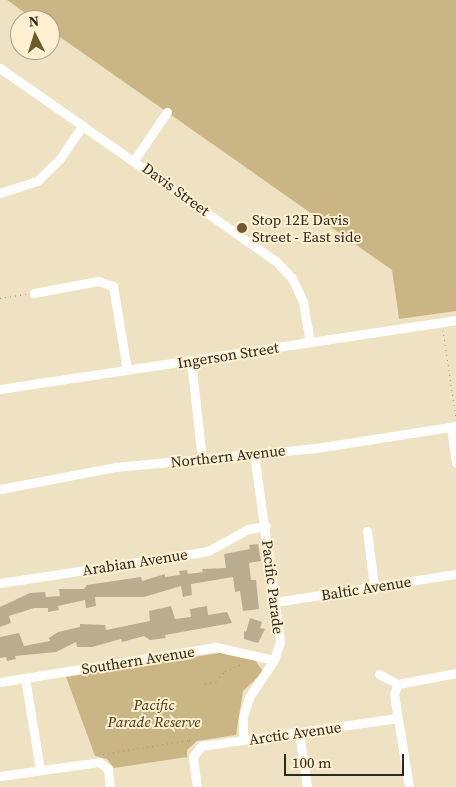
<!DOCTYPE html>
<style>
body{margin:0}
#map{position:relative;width:456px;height:787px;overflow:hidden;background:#efe2c2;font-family:"Source Serif 4",serif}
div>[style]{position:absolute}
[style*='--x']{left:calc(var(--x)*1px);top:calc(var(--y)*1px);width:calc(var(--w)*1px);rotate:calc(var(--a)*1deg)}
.green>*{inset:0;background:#cab685}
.building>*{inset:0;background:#baac8e}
.path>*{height:1px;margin-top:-0.5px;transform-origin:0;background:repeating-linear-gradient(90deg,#a29880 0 1px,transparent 0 5px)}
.minor>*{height:9px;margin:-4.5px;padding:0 4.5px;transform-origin:4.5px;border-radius:4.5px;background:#fff}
.dots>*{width:14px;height:14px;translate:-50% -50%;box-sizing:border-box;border:2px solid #fdefcf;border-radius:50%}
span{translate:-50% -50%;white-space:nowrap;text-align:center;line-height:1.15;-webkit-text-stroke:4px #fdefcf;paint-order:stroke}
.street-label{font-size:15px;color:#2d281c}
.poi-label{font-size:15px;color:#2d281c}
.left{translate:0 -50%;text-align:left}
.park-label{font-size:15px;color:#453711;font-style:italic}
.north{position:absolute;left:10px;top:10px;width:50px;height:50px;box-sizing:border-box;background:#fdefcf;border:1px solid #aa9f87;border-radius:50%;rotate:355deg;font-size:14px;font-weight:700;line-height:20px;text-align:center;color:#2d281c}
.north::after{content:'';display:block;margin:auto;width:18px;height:22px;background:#6f5b2a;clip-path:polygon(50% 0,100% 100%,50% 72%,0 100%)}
.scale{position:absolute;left:284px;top:754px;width:120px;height:22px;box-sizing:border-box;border:2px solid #2d281c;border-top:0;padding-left:6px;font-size:15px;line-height:18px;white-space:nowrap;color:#2d281c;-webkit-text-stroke:4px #fdefcf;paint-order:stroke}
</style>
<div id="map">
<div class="green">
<i style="clip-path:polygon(7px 0,456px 0,456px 311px,399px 319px,392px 270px,50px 30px,50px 20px,35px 20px)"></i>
<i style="clip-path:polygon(226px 652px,255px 660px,262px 670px,261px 674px,243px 691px,236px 735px,197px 741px,187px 750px,187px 757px,114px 768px,107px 759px,95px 756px,66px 677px)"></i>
</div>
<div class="building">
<i style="clip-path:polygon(258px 544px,261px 561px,249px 563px,251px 580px,256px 580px,259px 609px,243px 611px,240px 591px,235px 592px,233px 577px,191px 584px,192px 595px,183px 597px,181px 586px,144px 597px,95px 597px,96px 606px,86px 608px,85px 600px,58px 606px,59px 610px,48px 612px,48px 608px,34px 608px,9px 616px,11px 623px,0 627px,0 607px,30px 593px,45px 592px,46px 597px,60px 596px,59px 589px,84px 589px,87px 585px,141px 577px,142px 581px,165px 574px,165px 577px,180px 575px,179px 571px,187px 570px,188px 574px,203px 572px,202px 569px,226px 568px,224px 554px,250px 549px,249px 545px)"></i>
<i style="clip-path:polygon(171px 606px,175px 619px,191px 617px,190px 609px,207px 606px,208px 615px,227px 612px,232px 623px,165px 635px,166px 638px,150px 640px,144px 636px,122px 642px,121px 639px,92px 647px,77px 647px,76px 642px,56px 652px,15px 656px,16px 659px,7px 661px,6px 657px,0 658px,0 637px,19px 633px,24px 646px,50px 641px,49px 638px,58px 632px,80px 627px,80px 624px,105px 625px,106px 630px,150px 621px,149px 611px)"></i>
<i style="clip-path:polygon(250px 618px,262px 622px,260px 628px,265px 629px,258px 643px,244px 639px,244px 631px,246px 632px)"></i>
</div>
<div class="path">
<i style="--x:0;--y:298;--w:26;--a:-9"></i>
<i style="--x:443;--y:330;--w:89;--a:81.6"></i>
<i style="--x:205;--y:684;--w:11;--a:-15"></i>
<i style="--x:216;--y:681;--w:13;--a:-48"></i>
<i style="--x:225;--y:671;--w:22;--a:-22"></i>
<i style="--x:103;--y:754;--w:87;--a:-9.2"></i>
<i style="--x:189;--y:740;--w:6;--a:31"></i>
</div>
<div class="minor">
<i style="--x:0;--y:68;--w:337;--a:35"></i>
<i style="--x:276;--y:261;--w:23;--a:47"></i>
<i style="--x:292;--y:278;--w:26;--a:65"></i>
<i style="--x:303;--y:302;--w:41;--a:80.1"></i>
<i style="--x:135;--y:159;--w:57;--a:-55.8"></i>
<i style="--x:0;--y:193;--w:39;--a:-18"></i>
<i style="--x:37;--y:181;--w:30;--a:-44"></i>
<i style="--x:59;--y:160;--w:42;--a:-55.6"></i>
<i style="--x:34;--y:293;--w:65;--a:-10.6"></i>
<i style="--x:98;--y:281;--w:16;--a:18"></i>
<i style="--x:113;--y:286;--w:85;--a:80.5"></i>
<i style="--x:191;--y:361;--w:99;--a:83.6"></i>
<i style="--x:0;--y:389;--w:461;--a:-8.6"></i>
<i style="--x:451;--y:427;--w:36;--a:82"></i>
<i style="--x:0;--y:489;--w:117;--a:-10.8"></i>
<i style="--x:115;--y:467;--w:202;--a:-5.4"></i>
<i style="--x:316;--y:448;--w:142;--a:-8.9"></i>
<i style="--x:367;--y:531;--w:55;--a:82.7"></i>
<i style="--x:0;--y:583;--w:210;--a:-8.7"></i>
<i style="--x:208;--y:551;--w:46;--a:-28.8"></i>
<i style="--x:248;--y:529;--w:18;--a:-9"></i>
<i style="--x:275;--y:602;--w:183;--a:-8.8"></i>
<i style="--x:379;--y:674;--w:21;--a:28"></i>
<i style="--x:25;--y:678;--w:93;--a:80.7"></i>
<i style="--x:0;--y:682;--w:219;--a:-9.2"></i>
<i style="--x:216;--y:647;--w:59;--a:12.6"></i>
<i style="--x:398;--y:684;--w:11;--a:112"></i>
<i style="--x:394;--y:694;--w:94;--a:80.8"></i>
<i style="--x:398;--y:684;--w:59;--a:-10.7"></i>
<i style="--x:299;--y:732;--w:56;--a:81.7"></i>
<i style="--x:243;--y:740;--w:23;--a:-90"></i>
<i style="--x:243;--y:717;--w:21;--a:-73"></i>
<i style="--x:249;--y:697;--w:45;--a:-56"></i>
<i style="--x:274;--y:660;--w:20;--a:-72"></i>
<i style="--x:280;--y:641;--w:189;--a:-97.9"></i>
<i style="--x:0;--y:776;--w:100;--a:-8"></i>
<i style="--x:99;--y:762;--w:11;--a:38"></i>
<i style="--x:108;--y:769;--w:18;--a:84"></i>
<i style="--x:197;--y:787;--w:30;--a:-98"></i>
<i style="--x:193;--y:757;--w:14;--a:-54"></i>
<i style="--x:201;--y:746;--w:199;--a:-8.1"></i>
</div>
<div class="dots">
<i style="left:242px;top:228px;background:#6f5b2a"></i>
</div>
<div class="street-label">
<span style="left:176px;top:189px;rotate:36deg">Davis Street</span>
<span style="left:228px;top:355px;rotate:-9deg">Ingerson Street</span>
<span style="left:228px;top:456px;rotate:-6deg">Northern Avenue</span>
<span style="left:135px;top:562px;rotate:-9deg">Arabian Avenue</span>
<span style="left:273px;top:587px;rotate:83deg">Pacific Parade</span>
<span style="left:366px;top:588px;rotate:-9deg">Baltic Avenue</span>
<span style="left:138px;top:660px;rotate:-9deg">Southern Avenue</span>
<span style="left:295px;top:733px;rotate:-8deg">Arctic Avenue</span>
</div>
<div class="poi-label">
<span class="left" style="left:252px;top:228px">Stop 12E Davis<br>Street - East side</span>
</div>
<div class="park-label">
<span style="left:154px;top:713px">Pacific<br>Parade Reserve</span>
</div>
<div class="north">N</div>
<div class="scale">100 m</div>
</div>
